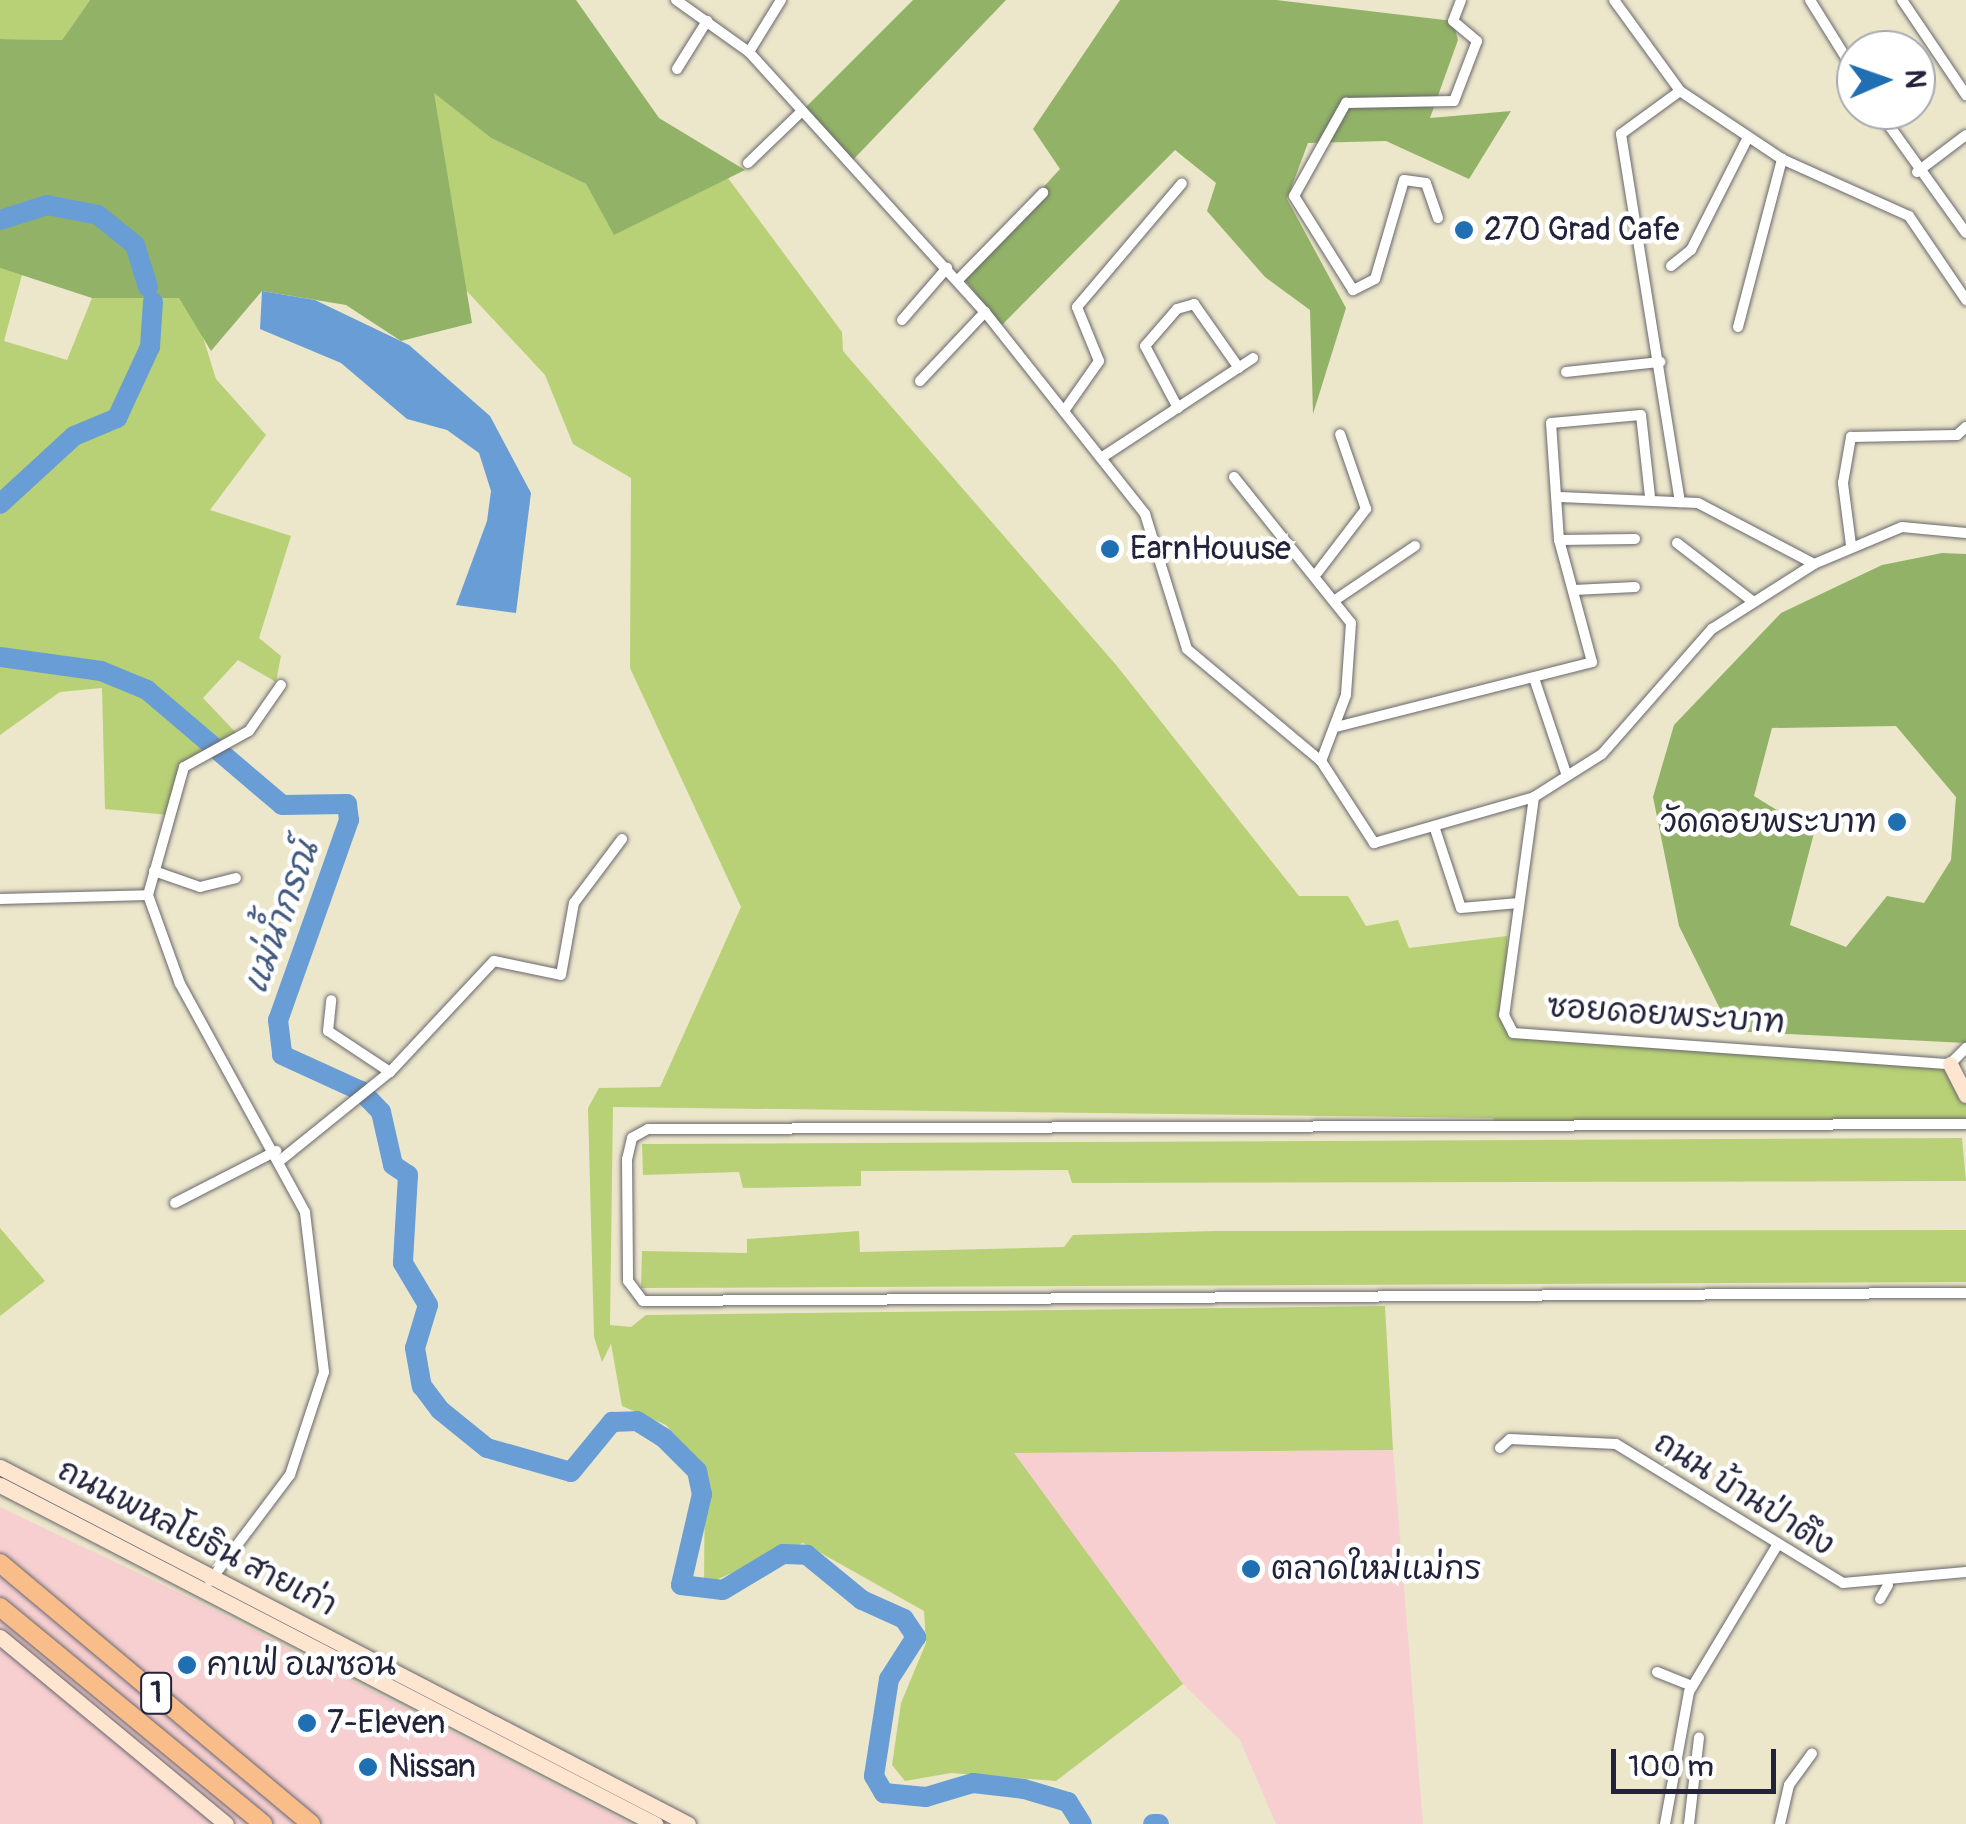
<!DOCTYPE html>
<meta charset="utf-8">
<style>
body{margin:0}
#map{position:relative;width:1966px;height:1824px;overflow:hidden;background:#ece7cb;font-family:Pangolin,"Playpen Sans Thai",sans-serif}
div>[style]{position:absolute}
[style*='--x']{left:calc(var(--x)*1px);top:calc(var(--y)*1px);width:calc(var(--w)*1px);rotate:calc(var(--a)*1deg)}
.built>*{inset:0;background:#f7cfd1}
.green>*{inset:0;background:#b8d176}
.forest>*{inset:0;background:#92b367}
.water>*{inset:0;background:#699dd5}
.river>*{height:20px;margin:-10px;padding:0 10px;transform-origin:10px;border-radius:10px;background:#699dd5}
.roads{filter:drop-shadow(0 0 2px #69676d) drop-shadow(0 0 2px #69676d)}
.street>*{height:10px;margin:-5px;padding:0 5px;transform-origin:5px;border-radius:5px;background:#fff}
.secondary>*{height:15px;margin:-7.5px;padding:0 7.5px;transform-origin:7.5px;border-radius:7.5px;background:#fde5d0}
.primary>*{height:18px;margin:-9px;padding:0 9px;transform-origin:9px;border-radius:9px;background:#f9bd89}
.dots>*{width:28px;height:28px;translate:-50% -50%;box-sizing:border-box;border:5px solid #fff;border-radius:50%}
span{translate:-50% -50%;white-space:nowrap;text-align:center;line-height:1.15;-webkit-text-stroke:9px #fff;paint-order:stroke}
.shield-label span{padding:2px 8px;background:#fff;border:2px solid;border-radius:8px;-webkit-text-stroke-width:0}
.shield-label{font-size:30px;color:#22223b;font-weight:700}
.poi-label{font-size:32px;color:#22223b}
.left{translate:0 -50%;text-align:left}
.right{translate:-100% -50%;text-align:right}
.street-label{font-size:32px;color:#22223b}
.water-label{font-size:35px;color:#425980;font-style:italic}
.north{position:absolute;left:1836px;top:30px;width:100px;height:100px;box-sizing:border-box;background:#fff;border:2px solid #a7a7b1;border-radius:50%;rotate:88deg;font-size:28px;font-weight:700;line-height:40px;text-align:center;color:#22223b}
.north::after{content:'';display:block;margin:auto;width:35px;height:45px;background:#1f6fb2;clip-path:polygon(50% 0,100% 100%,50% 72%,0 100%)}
.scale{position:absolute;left:1611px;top:1749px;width:165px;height:45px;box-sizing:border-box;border:5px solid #22223b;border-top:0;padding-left:12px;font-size:30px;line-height:35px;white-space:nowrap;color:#22223b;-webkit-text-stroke:8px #fff;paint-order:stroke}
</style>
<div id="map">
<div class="built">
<i style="clip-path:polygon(1393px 1450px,1423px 1824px,1276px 1824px,1240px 1740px,1183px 1684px,1013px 1453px)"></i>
<i style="clip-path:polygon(0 1507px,209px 1607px,631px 1824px,0 1824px)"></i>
</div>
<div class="green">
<i style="clip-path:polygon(0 0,90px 0,62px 40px,0 39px)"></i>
<i style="clip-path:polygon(433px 92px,491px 138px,586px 184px,614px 234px,728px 178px,842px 332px,843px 351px,1117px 666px,1299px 896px,1348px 896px,1366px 926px,1398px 920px,1409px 948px,1507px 936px,1509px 1035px,1938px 1059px,1966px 1095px,1966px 1124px,1497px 1126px,1493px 1118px,613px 1107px,610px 1325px,631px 1327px,646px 1315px,1385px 1306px,1393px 1450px,1014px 1453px,1183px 1684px,1056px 1781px,951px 1773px,905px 1781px,892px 1765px,901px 1703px,926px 1643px,924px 1611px,803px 1543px,704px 1585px,705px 1470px,666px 1425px,622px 1406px,611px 1344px,602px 1362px,594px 1337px,588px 1108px,599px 1088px,660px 1087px,741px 907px,630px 668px,631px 478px,573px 444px,545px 375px,464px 288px)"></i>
<i style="clip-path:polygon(0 268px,22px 275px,4px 341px,67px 360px,92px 298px,179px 298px,197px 318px,216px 379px,266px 435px,210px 510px,291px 536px,259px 638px,281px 656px,276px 682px,238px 660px,203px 698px,240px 737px,183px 765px,169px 815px,105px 809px,102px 688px,60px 692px,0 735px)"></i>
<i style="clip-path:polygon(1962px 1138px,1966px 1181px,1072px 1183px,1068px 1170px,861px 1171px,861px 1186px,743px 1188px,739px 1172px,643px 1175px,642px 1144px)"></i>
<i style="clip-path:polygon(0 1228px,45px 1281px,0 1316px)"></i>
<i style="clip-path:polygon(1966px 1230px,1966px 1282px,641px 1288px,642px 1251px,747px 1253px,747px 1239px,859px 1231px,860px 1252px,1064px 1247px,1073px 1235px,1214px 1231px)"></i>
</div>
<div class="forest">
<i style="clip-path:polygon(90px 0,576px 0,659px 118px,745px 170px,614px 235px,586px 184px,491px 138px,434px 93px,472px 323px,401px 341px,346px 305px,262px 291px,211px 351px,179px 298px,92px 298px,0 268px,0 39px,62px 40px)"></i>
<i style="clip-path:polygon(913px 0,1006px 0,850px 163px,802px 111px)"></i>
<i style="clip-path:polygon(1120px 0,1276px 0,1453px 21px,1458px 40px,1430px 118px,1511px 111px,1469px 179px,1386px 141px,1308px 143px,1287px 199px,1346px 308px,1313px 414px,1310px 310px,1265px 277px,1207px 211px,1216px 183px,1175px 150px,1001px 326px,962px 276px,1060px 169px,1033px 129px)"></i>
<i style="clip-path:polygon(evenodd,1942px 553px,1966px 554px,1966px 1043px,1731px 1031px,1679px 926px,1653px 797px,1674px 725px,1781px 613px,1882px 565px,1942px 553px,1896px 726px,1956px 797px,1951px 860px,1924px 903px,1887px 896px,1846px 947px,1790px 925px,1814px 833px,1754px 796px,1772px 728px,1896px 726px)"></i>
</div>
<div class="water">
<i style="clip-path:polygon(262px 291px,315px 300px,409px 345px,490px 416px,531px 493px,516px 613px,456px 605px,487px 521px,491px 491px,479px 453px,447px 430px,407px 419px,341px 363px,260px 329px)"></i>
</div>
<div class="river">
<i style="--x:0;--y:220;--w:49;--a:-17.7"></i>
<i style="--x:47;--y:205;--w:52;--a:11.1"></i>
<i style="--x:98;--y:215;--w:48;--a:39"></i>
<i style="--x:135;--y:245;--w:44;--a:72.8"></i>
<i style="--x:0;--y:504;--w:100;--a:-42.6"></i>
<i style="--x:74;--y:436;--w:47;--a:-22.7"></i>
<i style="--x:117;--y:418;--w:78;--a:-65.1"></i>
<i style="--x:150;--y:347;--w:45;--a:-86.2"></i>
<i style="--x:0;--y:657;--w:102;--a:7.9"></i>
<i style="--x:101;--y:671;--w:50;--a:22.4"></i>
<i style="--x:147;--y:690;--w:177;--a:40.4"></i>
<i style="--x:282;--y:805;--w:65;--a:-0.9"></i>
<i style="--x:347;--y:804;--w:16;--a:83"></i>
<i style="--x:349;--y:820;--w:212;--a:109.5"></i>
<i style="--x:278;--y:1020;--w:35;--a:83"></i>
<i style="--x:282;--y:1055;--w:87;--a:24.5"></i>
<i style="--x:361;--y:1091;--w:29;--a:46"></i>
<i style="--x:381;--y:1112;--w:54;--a:77.2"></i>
<i style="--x:393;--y:1165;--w:18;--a:34"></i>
<i style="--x:408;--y:1175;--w:88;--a:93.3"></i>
<i style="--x:403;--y:1263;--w:49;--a:59.2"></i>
<i style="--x:428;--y:1305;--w:45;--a:106.8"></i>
<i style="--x:415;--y:1348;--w:39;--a:80"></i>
<i style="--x:422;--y:1386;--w:30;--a:53"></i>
<i style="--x:440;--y:1410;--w:60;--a:39"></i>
<i style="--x:487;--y:1448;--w:87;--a:15.9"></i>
<i style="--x:571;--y:1472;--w:65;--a:-50.6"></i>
<i style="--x:612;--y:1422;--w:25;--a:-2"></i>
<i style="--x:637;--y:1421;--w:32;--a:32"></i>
<i style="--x:664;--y:1438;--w:47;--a:45"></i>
<i style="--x:697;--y:1471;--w:24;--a:78"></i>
<i style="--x:702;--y:1494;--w:93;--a:103"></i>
<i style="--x:681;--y:1585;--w:42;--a:6.8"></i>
<i style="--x:723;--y:1590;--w:70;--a:-31"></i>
<i style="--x:783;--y:1554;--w:24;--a:2"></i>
<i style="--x:807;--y:1555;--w:71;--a:39.3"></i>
<i style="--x:862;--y:1600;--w:46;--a:24.3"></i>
<i style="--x:904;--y:1619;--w:22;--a:56"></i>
<i style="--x:916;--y:1637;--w:50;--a:122.7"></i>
<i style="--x:889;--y:1679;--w:98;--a:98.8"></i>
<i style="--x:874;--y:1776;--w:20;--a:60"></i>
<i style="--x:884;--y:1793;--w:42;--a:5.4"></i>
<i style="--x:926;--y:1797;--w:49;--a:-16.6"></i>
<i style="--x:973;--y:1783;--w:51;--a:6.7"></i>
<i style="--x:1024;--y:1789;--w:46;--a:16.5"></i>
<i style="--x:1068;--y:1802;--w:26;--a:58"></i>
<i style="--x:1153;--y:1824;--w:6;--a:0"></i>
</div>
<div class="roads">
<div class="street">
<i style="--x:676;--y:0;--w:90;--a:35.5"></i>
<i style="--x:749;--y:52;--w:351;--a:47.8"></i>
<i style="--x:985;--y:312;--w:258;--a:51.6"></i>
<i style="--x:1145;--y:514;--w:141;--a:72.7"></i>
<i style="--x:1187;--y:649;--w:175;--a:39.9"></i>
<i style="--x:1321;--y:761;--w:98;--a:57.1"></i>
<i style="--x:1374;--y:843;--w:166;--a:-16"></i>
<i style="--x:1534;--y:797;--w:80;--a:-32.3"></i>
<i style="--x:1602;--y:754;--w:167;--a:-48.7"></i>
<i style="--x:1712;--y:629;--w:121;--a:-32.5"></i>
<i style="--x:1814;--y:564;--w:95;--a:-22.8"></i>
<i style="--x:1902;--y:527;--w:64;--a:5.4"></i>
<i style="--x:1614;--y:0;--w:112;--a:54"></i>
<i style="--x:1680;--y:91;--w:123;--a:33.7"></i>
<i style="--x:1782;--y:159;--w:139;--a:24.2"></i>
<i style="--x:1909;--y:216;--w:102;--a:55.8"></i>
<i style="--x:1810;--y:0;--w:87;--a:58.1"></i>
<i style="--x:1902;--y:0;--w:115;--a:56"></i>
<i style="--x:749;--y:52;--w:61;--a:-58.4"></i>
<i style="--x:677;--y:69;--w:57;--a:-58"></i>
<i style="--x:1680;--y:91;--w:73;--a:143.9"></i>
<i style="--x:1621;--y:134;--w:373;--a:80.9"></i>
<i style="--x:1878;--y:110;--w:151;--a:54.4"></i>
<i style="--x:748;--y:163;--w:75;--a:-43.9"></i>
<i style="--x:1917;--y:172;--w:61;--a:-37.1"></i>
<i style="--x:1438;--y:218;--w:37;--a:-109"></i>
<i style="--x:1426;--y:183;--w:22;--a:-172"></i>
<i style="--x:1404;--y:180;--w:103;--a:106.3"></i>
<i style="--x:1375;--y:279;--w:25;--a:153"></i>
<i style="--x:1353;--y:290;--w:111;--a:-122.1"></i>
<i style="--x:1294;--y:196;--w:107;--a:-60.8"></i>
<i style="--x:1346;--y:103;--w:108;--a:-1.1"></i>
<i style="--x:1454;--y:101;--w:64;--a:-69"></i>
<i style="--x:1477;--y:41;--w:31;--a:-140"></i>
<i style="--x:1453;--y:21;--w:22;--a:-69"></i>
<i style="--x:1671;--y:266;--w:26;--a:-39"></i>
<i style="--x:1691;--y:250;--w:127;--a:-63.2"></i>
<i style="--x:958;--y:280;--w:122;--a:-45.7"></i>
<i style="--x:902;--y:320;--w:69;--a:-49.1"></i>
<i style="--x:1738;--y:327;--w:174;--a:-75.3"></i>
<i style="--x:1566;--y:372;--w:95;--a:-6.1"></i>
<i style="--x:920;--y:381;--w:95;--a:-46.7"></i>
<i style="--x:1178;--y:408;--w:70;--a:-118"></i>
<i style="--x:1145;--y:346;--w:49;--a:-49.1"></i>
<i style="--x:1177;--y:309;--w:18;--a:-16"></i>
<i style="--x:1194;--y:304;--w:78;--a:54.9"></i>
<i style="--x:1064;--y:411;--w:61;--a:-55"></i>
<i style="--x:1099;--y:361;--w:58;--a:-112.2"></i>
<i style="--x:1077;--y:307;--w:162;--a:-49.7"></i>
<i style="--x:1101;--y:458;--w:182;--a:-33.3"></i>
<i style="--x:1234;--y:477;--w:187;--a:51.3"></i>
<i style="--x:1351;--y:623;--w:72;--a:94"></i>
<i style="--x:1346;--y:695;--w:71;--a:110.7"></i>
<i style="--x:1560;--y:497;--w:138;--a:2.5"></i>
<i style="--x:1698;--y:503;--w:131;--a:27.7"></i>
<i style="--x:1559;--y:540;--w:76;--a:-0.8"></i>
<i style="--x:1677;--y:543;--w:93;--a:37.6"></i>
<i style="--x:1851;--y:545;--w:63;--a:-97.4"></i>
<i style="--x:1843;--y:483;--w:47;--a:-80.1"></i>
<i style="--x:1851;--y:437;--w:106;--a:-1.1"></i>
<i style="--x:1957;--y:435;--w:12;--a:-42"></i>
<i style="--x:1317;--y:573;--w:81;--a:-52.6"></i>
<i style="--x:1366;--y:509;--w:79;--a:-109.1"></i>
<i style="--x:1574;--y:590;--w:61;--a:-2.8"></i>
<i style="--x:1338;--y:598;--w:93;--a:-34"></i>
<i style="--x:1535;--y:681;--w:100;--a:71.4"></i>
<i style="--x:1336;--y:727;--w:264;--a:-14.2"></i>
<i style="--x:1592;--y:662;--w:126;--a:-105.1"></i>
<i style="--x:1559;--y:540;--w:117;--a:-93.9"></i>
<i style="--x:1551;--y:423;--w:90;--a:-5.1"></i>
<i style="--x:1641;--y:415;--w:81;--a:83.7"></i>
<i style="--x:1534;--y:797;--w:220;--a:97.8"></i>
<i style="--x:1504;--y:1015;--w:20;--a:63"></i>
<i style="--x:1513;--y:1033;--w:438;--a:4.1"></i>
<i style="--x:1950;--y:1064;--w:23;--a:-45"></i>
<i style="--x:1435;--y:829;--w:83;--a:71.8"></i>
<i style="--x:1461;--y:908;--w:58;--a:-4.9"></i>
<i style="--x:154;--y:871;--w:49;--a:19.2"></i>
<i style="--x:200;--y:887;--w:37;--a:-14"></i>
<i style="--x:0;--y:899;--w:148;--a:-1.5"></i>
<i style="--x:390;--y:1072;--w:152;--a:-46.9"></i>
<i style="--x:494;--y:961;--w:68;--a:11.8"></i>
<i style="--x:561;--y:975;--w:73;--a:-79.8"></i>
<i style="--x:574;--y:903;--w:80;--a:-53.1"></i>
<i style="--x:1966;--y:1124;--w:1318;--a:179.78"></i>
<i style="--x:648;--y:1129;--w:18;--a:151"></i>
<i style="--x:632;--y:1138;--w:22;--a:103"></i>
<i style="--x:627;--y:1159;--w:122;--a:89.5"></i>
<i style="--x:628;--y:1281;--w:25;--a:53"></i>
<i style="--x:643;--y:1301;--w:1323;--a:-0.35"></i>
<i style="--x:282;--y:1159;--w:139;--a:-38.9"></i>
<i style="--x:390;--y:1072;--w:74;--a:-146.5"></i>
<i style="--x:328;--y:1031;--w:31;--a:-84"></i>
<i style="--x:175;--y:1203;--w:114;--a:-27.2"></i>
<i style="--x:1500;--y:1448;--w:13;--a:-42"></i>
<i style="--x:1510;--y:1439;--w:106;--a:2.7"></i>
<i style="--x:1616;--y:1444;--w:266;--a:31.5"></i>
<i style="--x:1843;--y:1583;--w:123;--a:-5.1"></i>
<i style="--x:210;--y:1581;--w:133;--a:-53"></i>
<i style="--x:290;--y:1475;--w:108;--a:-71.7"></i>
<i style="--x:324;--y:1372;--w:161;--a:-96.8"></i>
<i style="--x:305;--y:1212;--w:260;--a:-118.7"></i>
<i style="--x:180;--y:984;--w:95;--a:-109.8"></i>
<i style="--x:148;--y:895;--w:133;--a:-74.3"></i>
<i style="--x:184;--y:767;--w:74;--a:-29"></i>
<i style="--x:249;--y:731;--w:56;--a:-55.2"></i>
<i style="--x:1880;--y:1599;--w:16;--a:-60"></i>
<i style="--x:1657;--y:1672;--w:38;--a:22"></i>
<i style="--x:1665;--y:1824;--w:134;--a:-79.7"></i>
<i style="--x:1689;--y:1692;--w:173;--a:-59"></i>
<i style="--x:1689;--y:1824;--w:87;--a:-83.4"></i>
<i style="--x:1780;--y:1824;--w:40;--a:-77"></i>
<i style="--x:1789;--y:1785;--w:39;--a:-54"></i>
</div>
<div class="secondary">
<i style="--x:1950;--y:1064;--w:35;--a:63"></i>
<i style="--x:0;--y:1467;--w:775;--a:27.42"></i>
<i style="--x:0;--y:1485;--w:738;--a:27.36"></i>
<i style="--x:0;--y:1637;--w:293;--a:39.6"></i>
</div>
<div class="primary">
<i style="--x:0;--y:1563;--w:406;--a:40"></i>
<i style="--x:0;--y:1607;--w:341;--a:39.5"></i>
</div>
</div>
<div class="dots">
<i style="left:1464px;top:230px;background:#1f6fb2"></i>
<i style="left:1110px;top:549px;background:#1f6fb2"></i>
<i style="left:1897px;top:822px;background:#1f6fb2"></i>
<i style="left:1251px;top:1569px;background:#1f6fb2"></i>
<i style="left:187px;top:1665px;background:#1f6fb2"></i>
<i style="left:307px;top:1723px;background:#1f6fb2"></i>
<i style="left:368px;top:1767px;background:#1f6fb2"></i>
</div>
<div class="shield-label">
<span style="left:156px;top:1693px">1</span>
</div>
<div class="poi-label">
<span class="left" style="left:1484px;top:230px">270 Grad Cafe</span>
<span class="left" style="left:1130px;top:549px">EarnHouuse</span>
<span class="right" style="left:1877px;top:822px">วัดดอยพระบาท</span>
<span class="left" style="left:1271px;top:1569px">ตลาดใหม่แม่กร</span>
<span class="left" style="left:207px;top:1665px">คาเฟ่ อเมซอน</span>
<span class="left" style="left:327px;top:1723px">7-Eleven</span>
<span class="left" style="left:388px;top:1767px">Nissan</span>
</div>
<div class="street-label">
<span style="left:1666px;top:1015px;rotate:4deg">ซอยดอยพระบาท</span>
<span style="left:1744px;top:1494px;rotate:32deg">ถนน บ้านป่าตึง</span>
<span style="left:197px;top:1538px;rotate:27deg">ถนนพหลโยธิน สายเก่า</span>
</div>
<div class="water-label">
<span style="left:281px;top:917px;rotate:-70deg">แม่น้ำกรณ์</span>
</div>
<div class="north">N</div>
<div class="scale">100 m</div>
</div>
